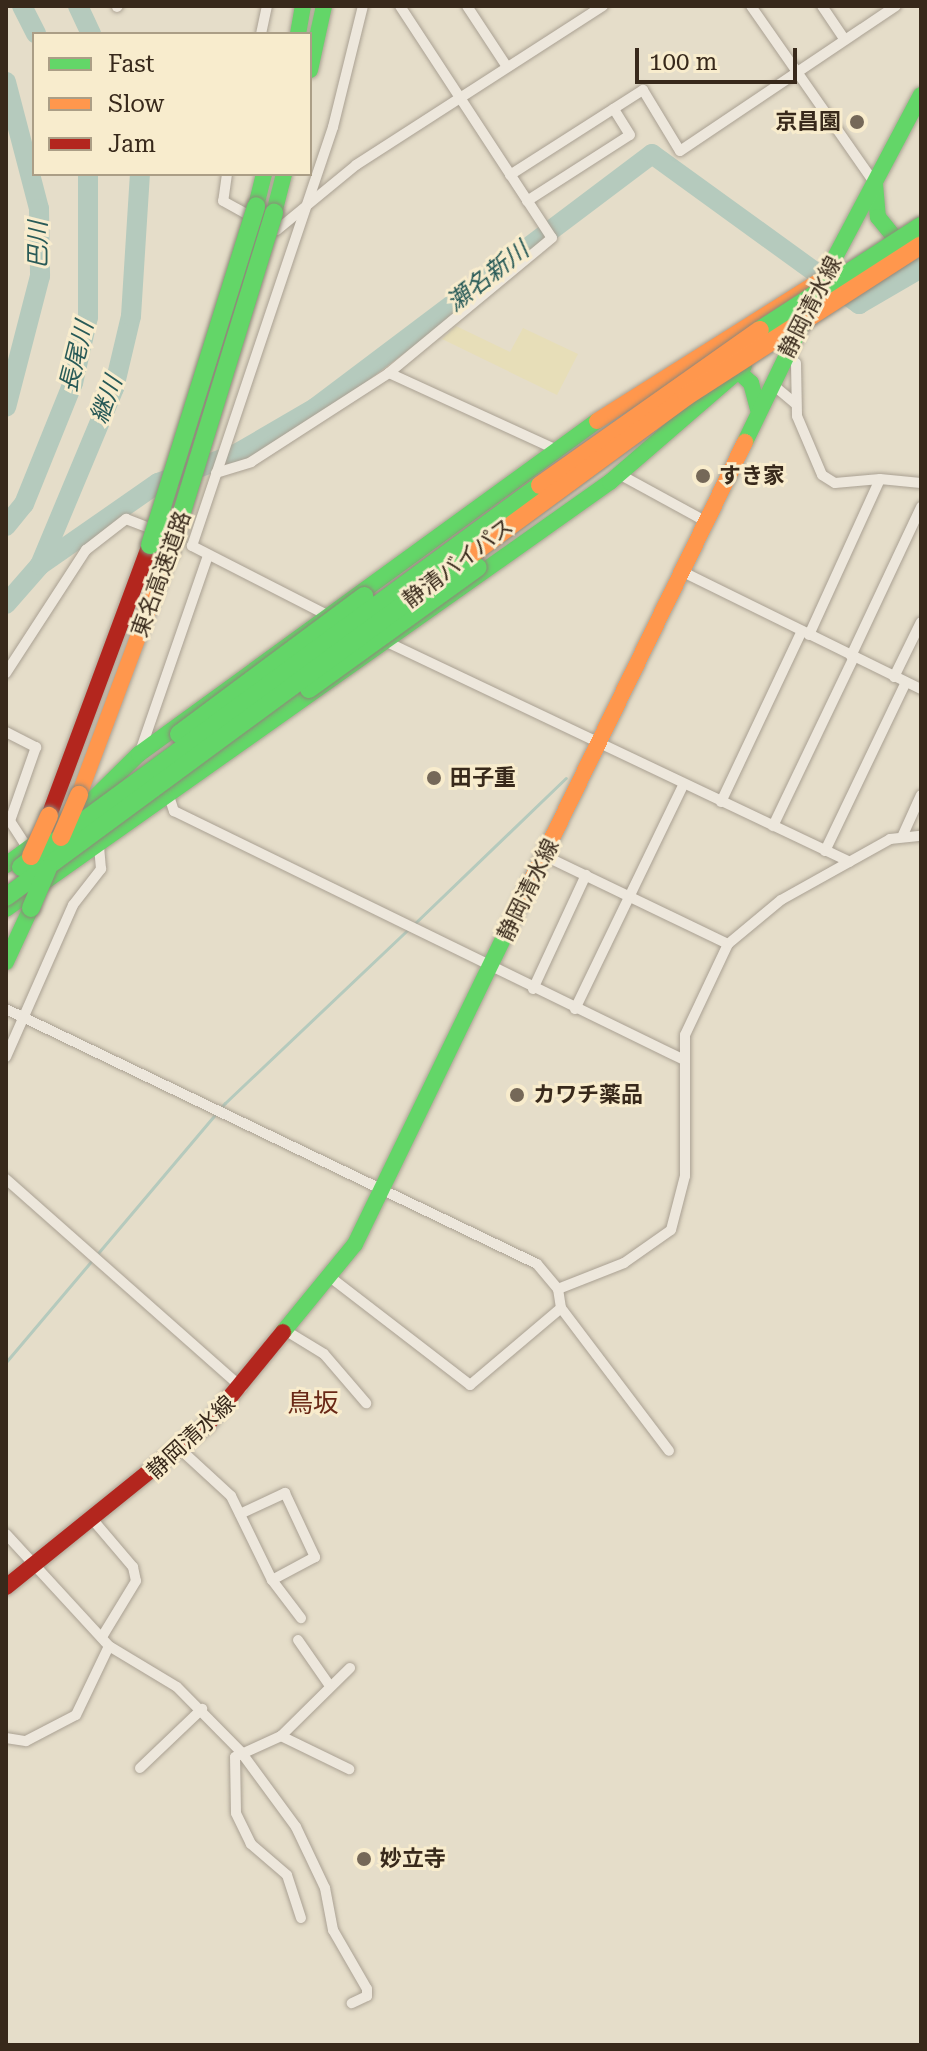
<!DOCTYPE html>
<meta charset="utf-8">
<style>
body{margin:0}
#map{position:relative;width:927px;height:2051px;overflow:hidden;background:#e5ddc9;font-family:"Roboto Serif","Noto Sans JP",serif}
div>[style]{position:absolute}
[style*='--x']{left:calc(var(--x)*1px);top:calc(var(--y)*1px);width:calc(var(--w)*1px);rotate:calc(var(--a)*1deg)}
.farmland>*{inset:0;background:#e7deb8}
.stream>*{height:3px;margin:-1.5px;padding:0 1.5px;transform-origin:1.5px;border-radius:1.5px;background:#b5cabd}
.river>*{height:20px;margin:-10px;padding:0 10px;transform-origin:10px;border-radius:10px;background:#b5cabd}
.roads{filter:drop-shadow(0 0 2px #aaa193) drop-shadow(0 0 2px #aaa193)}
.street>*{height:10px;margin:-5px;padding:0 5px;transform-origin:5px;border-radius:5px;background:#ede7dc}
.fast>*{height:16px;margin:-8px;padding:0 8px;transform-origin:8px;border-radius:8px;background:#63d668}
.slow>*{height:16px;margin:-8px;padding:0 8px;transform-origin:8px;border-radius:8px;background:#ff974d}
.jam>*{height:16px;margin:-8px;padding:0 8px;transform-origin:8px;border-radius:8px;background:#b3261e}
.bridges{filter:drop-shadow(0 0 2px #8f877a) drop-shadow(0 0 2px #8f877a)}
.fast-bridge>*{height:18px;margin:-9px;padding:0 9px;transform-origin:9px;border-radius:9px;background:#63d668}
.slow-bridge>*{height:18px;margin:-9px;padding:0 9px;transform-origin:9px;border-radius:9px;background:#ff974d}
.dots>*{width:22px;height:22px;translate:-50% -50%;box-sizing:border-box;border:4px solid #f8eccd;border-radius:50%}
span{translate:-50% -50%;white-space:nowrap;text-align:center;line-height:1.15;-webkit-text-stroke:6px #f8eccd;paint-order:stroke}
.poi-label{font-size:22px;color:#38291b;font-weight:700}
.right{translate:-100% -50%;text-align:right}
.left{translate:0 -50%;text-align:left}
.street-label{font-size:22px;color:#38291b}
.water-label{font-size:24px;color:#285a57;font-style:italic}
.quarter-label{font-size:26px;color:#692816}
.frame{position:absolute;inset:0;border:8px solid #38291b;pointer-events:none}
.legend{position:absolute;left:32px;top:32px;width:280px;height:144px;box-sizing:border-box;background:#f8eccd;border:2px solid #ab9e86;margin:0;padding:10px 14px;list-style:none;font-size:24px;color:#38291b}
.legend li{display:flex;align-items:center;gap:16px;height:40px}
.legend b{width:40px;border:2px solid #ab9e86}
.scale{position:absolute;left:635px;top:48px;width:162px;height:36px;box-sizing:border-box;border:4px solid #38291b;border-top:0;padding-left:10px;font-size:24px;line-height:28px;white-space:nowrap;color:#38291b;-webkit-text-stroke:6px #f8eccd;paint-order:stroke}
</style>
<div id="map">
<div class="farmland">
<i style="clip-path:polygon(456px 326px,510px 352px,523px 328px,578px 354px,557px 395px,442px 339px)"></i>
</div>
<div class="stream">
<i style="--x:413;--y:925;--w:212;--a:-43.9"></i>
<i style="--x:6;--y:1362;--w:339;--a:-49.8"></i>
<i style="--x:225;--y:1103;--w:251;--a:-43.5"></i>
</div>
<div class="river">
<i style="--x:22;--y:6;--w:31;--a:63"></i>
<i style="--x:78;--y:6;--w:31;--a:65"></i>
<i style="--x:6;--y:82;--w:131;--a:75.4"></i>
<i style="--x:39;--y:209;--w:67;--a:89.1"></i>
<i style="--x:40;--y:276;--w:135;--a:104.5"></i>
<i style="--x:6;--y:526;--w:28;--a:-51"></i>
<i style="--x:24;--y:504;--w:131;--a:-68"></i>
<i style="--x:73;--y:383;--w:68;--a:-77.2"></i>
<i style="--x:88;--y:317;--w:143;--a:-90"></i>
<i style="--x:40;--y:565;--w:144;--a:-34.8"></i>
<i style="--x:158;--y:483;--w:85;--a:-20.6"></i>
<i style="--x:238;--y:453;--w:89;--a:-30.3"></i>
<i style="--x:315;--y:408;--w:422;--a:-37"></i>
<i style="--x:652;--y:154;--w:256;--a:35.9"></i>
<i style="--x:859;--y:304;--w:72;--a:-30.1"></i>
<i style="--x:6;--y:604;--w:52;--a:-48.9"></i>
<i style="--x:40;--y:565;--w:192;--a:-67.3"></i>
<i style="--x:114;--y:388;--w:74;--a:-76.7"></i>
<i style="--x:131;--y:316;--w:142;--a:-86.4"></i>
</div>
<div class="roads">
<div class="street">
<i style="--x:400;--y:6;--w:277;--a:56.8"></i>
<i style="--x:552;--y:238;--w:212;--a:140.4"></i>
<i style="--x:389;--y:373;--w:180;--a:24.6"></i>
<i style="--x:467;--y:6;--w:73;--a:56.7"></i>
<i style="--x:751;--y:6;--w:217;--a:55.1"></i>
<i style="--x:822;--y:6;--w:40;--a:56"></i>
<i style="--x:117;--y:7;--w:1;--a:-45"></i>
<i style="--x:261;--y:34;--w:29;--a:-78"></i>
<i style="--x:227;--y:174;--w:27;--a:98"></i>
<i style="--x:223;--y:201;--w:35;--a:29"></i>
<i style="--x:510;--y:175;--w:158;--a:-32.6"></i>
<i style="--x:643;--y:90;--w:71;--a:58.8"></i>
<i style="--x:680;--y:151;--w:260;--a:-33.9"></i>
<i style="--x:527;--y:201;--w:122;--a:-32.7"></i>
<i style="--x:630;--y:135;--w:31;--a:-122"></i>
<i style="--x:268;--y:225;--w:10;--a:29"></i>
<i style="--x:277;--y:230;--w:102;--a:-39.4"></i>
<i style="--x:356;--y:165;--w:294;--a:-32.8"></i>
<i style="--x:796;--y:363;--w:53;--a:88.9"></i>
<i style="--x:797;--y:416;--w:64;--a:67"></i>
<i style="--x:822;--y:475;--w:15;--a:32"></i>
<i style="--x:835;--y:483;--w:45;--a:-5.1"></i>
<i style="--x:772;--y:384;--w:31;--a:40"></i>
<i style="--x:216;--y:473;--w:37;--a:-17"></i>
<i style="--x:251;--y:462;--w:164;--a:-32.8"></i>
<i style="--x:619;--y:474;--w:98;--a:28.7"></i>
<i style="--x:681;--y:571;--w:267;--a:26.2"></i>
<i style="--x:327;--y:615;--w:152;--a:-152.9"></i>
<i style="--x:192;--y:546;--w:442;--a:-71.4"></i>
<i style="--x:333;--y:127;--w:125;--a:-76.1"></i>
<i style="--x:809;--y:635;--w:171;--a:-65.5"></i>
<i style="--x:880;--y:479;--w:41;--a:5.6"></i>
<i style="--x:389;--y:643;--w:510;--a:25.41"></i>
<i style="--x:851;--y:656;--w:165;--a:-64.8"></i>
<i style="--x:6;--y:673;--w:147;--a:-57"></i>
<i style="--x:86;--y:550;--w:51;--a:-37.8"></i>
<i style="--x:126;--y:519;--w:33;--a:21"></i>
<i style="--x:894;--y:677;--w:61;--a:-63.9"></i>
<i style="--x:6;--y:732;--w:34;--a:27"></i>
<i style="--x:36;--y:747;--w:78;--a:109.4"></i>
<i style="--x:10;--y:821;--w:33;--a:57"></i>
<i style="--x:141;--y:749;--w:202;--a:-70.9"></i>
<i style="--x:169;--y:796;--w:16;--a:72"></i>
<i style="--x:174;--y:811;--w:565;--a:26.02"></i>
<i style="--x:721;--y:802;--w:189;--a:-64.7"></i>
<i style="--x:773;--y:826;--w:187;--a:-64.4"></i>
<i style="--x:902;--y:837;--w:46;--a:-65.7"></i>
<i style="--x:825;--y:851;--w:187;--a:-64.4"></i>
<i style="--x:545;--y:856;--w:203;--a:25.7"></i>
<i style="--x:533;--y:989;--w:126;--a:-65.1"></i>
<i style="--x:6;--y:1009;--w:589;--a:25.65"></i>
<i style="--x:537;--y:1264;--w:33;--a:50"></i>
<i style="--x:558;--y:1289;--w:19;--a:81"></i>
<i style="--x:561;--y:1308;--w:179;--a:52.9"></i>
<i style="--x:575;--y:1009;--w:250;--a:-64.2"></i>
<i style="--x:6;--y:1057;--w:166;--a:-66.2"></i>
<i style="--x:73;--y:905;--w:46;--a:-52.1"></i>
<i style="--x:101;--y:869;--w:25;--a:-95"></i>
<i style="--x:6;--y:1179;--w:315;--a:41.5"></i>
<i style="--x:330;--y:1277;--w:177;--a:37.6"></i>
<i style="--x:470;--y:1385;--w:119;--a:-40.2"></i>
<i style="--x:558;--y:1289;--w:71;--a:-21.5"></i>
<i style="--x:624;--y:1263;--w:57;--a:-35.1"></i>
<i style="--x:671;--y:1230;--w:56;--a:-75.5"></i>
<i style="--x:685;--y:1176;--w:141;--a:-90"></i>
<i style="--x:685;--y:1035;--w:101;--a:-64.7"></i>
<i style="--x:728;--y:944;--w:69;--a:-39.7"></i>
<i style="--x:781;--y:900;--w:125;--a:-29.2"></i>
<i style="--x:890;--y:839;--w:31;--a:-6"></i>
<i style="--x:288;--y:1332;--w:42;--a:31.4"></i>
<i style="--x:324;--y:1354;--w:65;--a:49.4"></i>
<i style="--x:181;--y:1450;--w:68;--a:42.6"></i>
<i style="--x:231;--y:1496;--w:93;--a:64"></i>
<i style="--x:272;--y:1580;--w:48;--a:52.7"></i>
<i style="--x:240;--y:1514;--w:50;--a:-25"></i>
<i style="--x:285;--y:1493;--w:71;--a:64.9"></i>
<i style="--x:315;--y:1557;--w:49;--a:151.9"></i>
<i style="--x:93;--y:1520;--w:62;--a:49.6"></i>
<i style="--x:133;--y:1567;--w:14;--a:78"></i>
<i style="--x:136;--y:1581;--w:66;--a:121.3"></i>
<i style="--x:6;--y:1534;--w:152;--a:47.4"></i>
<i style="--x:109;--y:1646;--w:79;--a:31.1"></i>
<i style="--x:177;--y:1687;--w:91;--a:45.4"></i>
<i style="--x:241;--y:1752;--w:93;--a:53.7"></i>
<i style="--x:296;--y:1827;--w:68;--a:64.6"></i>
<i style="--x:325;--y:1888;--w:43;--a:79.2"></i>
<i style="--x:333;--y:1930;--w:68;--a:60"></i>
<i style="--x:367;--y:1989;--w:7;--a:90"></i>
<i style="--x:367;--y:1996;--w:17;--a:155"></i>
<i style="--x:298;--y:1640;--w:56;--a:55.2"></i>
<i style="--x:281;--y:1736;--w:76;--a:25.9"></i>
<i style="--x:6;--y:1738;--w:20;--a:9"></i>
<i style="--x:26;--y:1741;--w:56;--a:-27.5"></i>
<i style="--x:76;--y:1715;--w:76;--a:-64.4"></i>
<i style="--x:140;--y:1768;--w:86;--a:-43.6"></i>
<i style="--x:301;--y:1918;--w:45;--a:-108"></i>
<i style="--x:287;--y:1875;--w:48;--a:-139.3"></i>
<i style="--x:251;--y:1844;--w:34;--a:-116"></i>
<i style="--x:236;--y:1813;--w:56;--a:-91"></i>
<i style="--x:235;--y:1757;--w:51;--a:-24.5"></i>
<i style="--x:281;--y:1736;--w:97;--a:-44.6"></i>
</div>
<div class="fast">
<i style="--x:298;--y:34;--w:28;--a:-80"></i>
<i style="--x:310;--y:70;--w:66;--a:-77.7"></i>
<i style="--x:875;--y:184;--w:33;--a:85"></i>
<i style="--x:878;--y:217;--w:26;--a:51"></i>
<i style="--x:256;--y:206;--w:33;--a:-76"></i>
<i style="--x:274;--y:213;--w:40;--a:-75.6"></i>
<i style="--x:815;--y:295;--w:226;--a:-62.1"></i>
<i style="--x:738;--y:371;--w:18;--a:43"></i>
<i style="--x:751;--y:383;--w:27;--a:75"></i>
<i style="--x:745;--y:442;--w:136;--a:-64.2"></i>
<i style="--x:6;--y:865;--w:99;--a:-36.4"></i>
<i style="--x:86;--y:806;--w:74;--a:-44.5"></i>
<i style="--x:139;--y:754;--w:566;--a:-36.02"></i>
<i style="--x:6;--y:909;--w:740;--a:-35.26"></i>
<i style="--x:610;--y:482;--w:177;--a:-40.9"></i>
<i style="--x:6;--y:962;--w:60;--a:-65.2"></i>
<i style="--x:283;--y:1332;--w:114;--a:-50.7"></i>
<i style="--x:355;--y:1244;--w:369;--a:-64.1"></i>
</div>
<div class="slow">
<i style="--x:597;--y:421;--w:261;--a:-32.2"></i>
<i style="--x:79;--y:795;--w:260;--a:-69.5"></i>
<i style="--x:516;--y:912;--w:523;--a:-64.02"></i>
</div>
<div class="jam">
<i style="--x:49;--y:816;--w:289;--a:-69.6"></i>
<i style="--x:6;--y:1587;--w:258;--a:-38.9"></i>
<i style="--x:207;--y:1425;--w:120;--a:-50.7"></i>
</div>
</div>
<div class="bridges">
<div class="fast-bridge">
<i style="--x:760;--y:330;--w:192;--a:-32.9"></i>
<i style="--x:150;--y:545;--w:355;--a:-72.6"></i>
<i style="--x:170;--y:551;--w:354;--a:-72.9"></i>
<i style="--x:309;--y:689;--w:208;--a:-35.8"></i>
<i style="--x:179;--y:734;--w:231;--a:-36.7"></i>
<i style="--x:21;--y:867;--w:644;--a:-36.35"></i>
<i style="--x:6;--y:897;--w:579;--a:-36.35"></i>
<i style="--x:31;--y:908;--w:43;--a:-67"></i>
</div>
<div class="slow-bridge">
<i style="--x:540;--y:485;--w:269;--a:-35.2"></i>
<i style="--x:472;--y:554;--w:267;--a:-36.3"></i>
<i style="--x:687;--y:396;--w:278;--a:-32.8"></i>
<i style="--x:61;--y:837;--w:46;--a:-66.8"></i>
<i style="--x:31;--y:856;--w:44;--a:-65.8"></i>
</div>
</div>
<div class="dots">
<i style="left:857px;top:122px;background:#756858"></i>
<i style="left:703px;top:476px;background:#756858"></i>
<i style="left:434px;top:778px;background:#756858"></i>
<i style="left:517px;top:1095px;background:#756858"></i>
<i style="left:364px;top:1859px;background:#756858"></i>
</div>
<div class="poi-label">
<span class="right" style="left:841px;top:122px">京昌園</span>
<span class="left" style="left:719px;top:476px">すき家</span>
<span class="left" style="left:450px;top:778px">田子重</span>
<span class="left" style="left:533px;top:1095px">カワチ薬品</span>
<span class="left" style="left:380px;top:1859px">妙立寺</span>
</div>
<div class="street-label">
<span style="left:810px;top:307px;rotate:-63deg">静岡清水線</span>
<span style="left:458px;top:563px;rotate:-37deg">静清バイパス</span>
<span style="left:161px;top:574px;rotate:-70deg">東名高速道路</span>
<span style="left:528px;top:890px;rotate:-64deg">静岡清水線</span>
<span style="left:191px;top:1437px;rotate:-43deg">静岡清水線</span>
</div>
<div class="water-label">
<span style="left:39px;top:245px;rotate:-90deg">巴川</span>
<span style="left:488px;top:277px;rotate:-38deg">瀬名新川</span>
<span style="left:77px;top:357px;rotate:-76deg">長尾川</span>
<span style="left:107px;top:400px;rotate:-70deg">継川</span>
</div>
<div class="quarter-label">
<span style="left:313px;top:1404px">鳥坂</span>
</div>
<div class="frame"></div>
<ul class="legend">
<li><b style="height:10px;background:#63d668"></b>Fast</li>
<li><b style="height:10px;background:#ff974d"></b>Slow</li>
<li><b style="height:10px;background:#b3261e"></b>Jam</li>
</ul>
<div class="scale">100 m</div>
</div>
